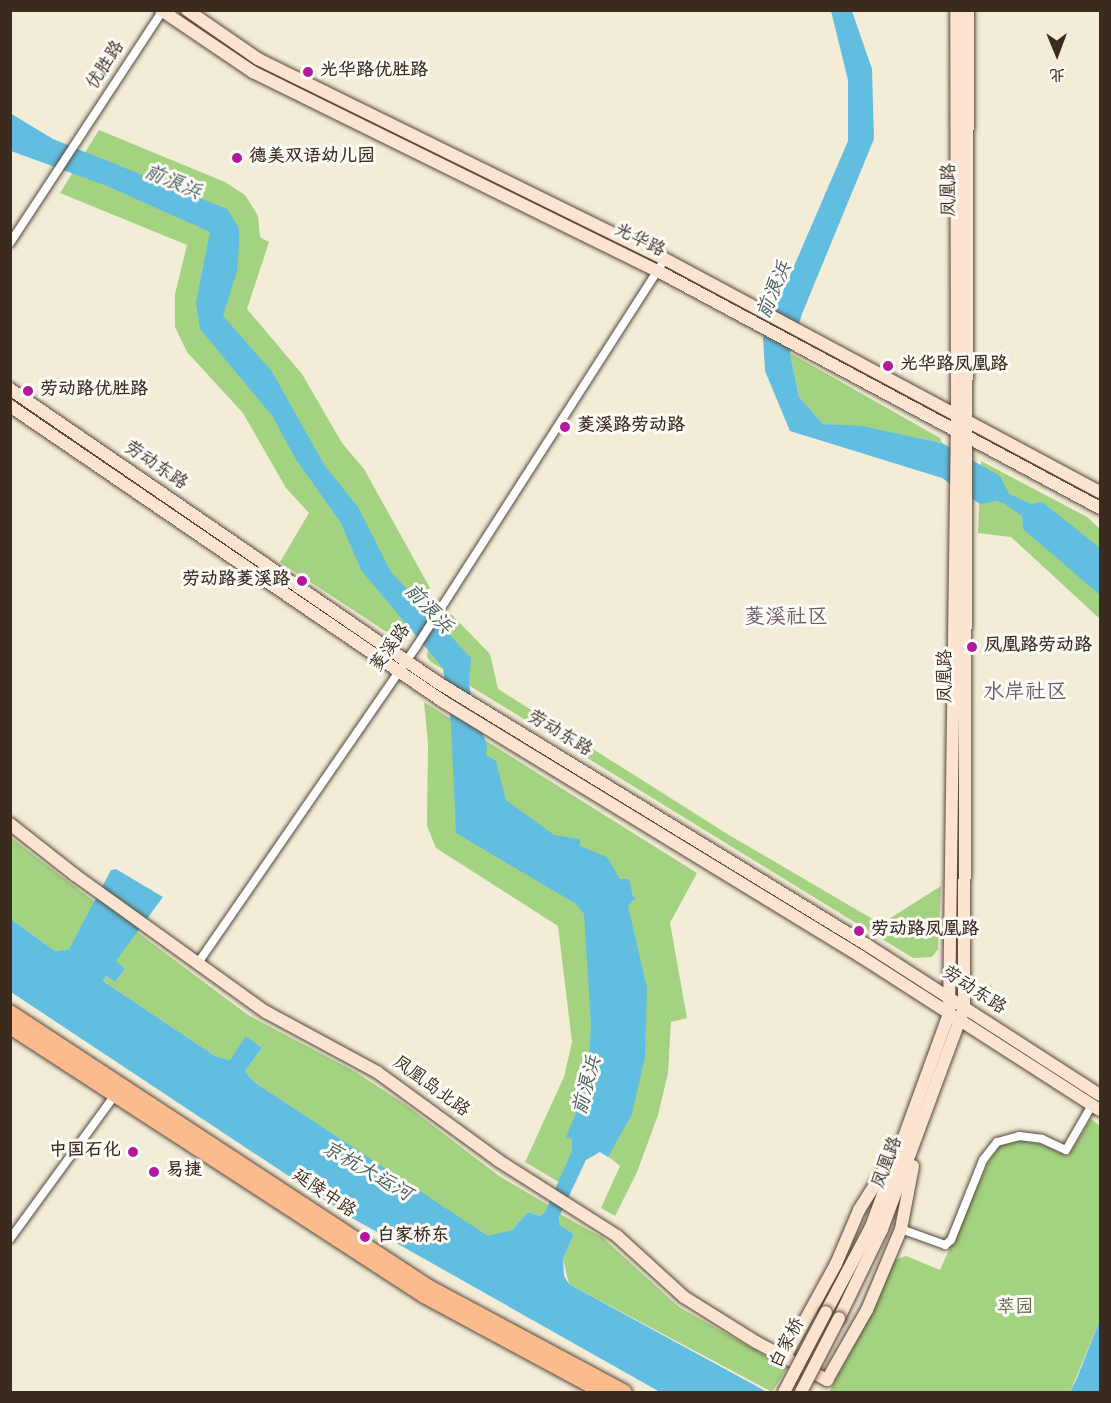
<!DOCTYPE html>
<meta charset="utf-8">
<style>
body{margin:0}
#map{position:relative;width:1111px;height:1403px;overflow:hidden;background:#f3edd8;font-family:"Gochi Hand","LXGW WenKai TC",sans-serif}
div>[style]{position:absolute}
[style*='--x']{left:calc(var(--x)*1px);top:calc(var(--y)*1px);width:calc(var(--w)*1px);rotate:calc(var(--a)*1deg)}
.green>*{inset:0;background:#a3d280}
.water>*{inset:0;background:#62bee0}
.roads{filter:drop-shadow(0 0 2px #57473a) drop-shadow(0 0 2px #57473a)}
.street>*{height:8px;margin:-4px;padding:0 4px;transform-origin:4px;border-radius:4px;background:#fff}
.secondary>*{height:12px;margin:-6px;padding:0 6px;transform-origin:6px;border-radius:6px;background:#fde4d1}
.primary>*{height:14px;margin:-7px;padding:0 7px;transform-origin:7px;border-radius:7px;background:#fbbb8c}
.bridges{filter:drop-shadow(0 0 2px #57473a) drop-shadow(0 0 2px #57473a)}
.secondary-bridge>*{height:12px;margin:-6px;padding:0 6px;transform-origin:6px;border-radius:6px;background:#fde4d1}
.dots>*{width:16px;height:16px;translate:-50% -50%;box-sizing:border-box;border:3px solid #fdfcf7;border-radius:50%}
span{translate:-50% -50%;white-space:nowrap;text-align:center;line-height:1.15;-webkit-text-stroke:6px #fdfcf7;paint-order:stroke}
.street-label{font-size:18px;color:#3b2a1e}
.poi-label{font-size:18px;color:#3b2a1e;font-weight:700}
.left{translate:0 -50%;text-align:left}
.right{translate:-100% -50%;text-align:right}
.park-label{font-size:18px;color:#5a5c3b}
.water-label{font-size:20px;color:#495e62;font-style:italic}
.quarter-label{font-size:21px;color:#695964}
.frame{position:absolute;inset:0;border:12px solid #3b2a1e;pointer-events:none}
.north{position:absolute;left:1027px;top:24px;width:60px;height:60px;-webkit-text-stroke:4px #fdfcf7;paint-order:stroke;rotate:179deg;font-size:16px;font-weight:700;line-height:24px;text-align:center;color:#3b2a1e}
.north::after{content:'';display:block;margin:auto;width:21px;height:27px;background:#3b2a1e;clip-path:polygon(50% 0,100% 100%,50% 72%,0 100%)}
</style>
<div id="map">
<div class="green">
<i style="clip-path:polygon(99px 130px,225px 182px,245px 195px,258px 216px,260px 237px,269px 242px,247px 309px,302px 374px,342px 443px,364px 469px,430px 588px,404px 630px,395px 634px,385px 631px,280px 562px,309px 513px,286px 488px,243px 413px,187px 352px,175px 327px,175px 294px,187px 245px,60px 193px)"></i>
<i style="clip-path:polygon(790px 353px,940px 438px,942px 443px,864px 427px,823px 424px,799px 397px)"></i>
<i style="clip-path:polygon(981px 461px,1087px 517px,1100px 529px,1100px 619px,1011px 537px,978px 533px)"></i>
<i style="clip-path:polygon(451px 614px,490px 654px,498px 689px,729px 835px,881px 924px,941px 886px,938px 949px,932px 957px,913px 958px,431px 662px,427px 657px,428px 647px)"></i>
<i style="clip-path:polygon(424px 702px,697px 873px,670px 923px,687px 1018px,671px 1022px,668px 1073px,658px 1115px,637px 1172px,615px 1216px,601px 1208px,620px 1166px,595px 1146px,562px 1184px,525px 1162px,564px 1077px,572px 1042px,558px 926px,436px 848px,427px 826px,428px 744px)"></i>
<i style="clip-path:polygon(10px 837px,95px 902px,69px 949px,55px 951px,11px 919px)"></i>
<i style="clip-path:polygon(137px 932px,248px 1015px,354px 1071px,406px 1105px,499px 1176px,548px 1205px,545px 1212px,540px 1216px,528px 1212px,512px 1230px,488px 1237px,254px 1082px,245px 1071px,262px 1048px,247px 1037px,230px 1060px,215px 1056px,103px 981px,106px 976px,115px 982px,125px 969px,115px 961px)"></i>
<i style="clip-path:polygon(1091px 1119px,1100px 1126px,1100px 1320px,1070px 1392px,829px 1392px,870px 1316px,894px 1260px,906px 1256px,940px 1270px,988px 1163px,1000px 1146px,1019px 1141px,1041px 1144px,1068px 1156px)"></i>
<i style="clip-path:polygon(560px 1214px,603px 1238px,679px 1307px,787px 1368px,772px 1392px,569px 1284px,563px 1259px,574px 1234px,558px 1225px)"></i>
</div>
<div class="water">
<i style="clip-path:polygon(831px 11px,852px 11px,872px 69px,874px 139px,802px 314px,790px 353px,799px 397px,823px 424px,862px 426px,942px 443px,1000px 476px,1009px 494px,1031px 504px,1042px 502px,1100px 548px,1100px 595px,1023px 529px,1022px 516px,1005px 504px,996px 501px,980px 504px,942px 478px,790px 431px,765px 371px,763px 338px,848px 141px,848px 80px)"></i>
<i style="clip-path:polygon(10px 113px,53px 139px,227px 209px,239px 228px,239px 246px,237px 271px,223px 316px,271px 370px,325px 466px,358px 507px,391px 572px,471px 658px,469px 684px,474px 710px,487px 745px,486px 755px,496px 761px,506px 800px,554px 835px,580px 839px,580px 846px,607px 857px,620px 879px,629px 879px,633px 897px,636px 897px,628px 906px,647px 988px,645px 1057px,632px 1114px,608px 1157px,600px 1152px,586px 1160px,559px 1217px,559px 1225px,574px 1234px,563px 1259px,564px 1276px,569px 1284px,767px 1392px,660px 1392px,352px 1218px,11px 992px,11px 919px,55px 951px,69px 949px,111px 870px,116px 869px,163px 897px,116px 961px,125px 969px,115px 982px,106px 976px,103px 981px,215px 1056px,230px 1060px,246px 1036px,262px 1048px,245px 1071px,254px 1082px,488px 1236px,512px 1230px,528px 1212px,540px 1216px,545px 1212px,572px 1151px,572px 1139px,566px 1137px,587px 1086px,591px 1026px,584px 914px,576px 904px,456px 833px,451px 724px,443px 668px,361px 570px,341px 523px,295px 458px,273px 417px,200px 329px,196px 303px,210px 232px,107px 186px,11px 151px)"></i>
<i style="clip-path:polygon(1100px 1320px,1100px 1392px,1070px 1392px,1077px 1378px)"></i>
</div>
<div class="roads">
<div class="street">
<i style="--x:10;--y:243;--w:279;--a:-56.7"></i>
<i style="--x:198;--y:963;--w:384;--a:-55.4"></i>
<i style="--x:416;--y:647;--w:461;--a:-57.3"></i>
<i style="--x:901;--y:1229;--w:47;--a:20"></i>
<i style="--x:945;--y:1245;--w:8;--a:-40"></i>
<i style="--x:951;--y:1240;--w:86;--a:-68.2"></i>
<i style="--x:983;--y:1160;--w:23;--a:-52"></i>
<i style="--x:997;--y:1142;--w:23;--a:-15"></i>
<i style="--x:1019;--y:1136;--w:23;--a:7"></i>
<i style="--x:1042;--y:1139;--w:26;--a:25"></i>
<i style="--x:1066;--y:1150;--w:52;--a:-60"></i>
<i style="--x:10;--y:1239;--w:182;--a:-53.9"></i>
</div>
<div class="secondary">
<i style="--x:161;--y:10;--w:111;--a:34"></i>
<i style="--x:253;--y:72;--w:451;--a:26.2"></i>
<i style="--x:658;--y:271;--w:502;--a:28.2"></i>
<i style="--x:187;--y:10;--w:86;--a:34.6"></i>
<i style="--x:258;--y:59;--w:453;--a:26.2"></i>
<i style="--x:665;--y:259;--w:493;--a:28.2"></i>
<i style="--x:10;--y:389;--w:518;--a:34.46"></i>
<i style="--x:437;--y:682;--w:504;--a:31.45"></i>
<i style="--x:867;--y:945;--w:277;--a:32.8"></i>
<i style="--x:10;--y:406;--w:525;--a:34.3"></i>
<i style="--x:444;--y:702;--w:487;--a:31.4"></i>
<i style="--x:860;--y:956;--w:285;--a:32.7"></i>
<i style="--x:10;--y:824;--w:83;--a:38.1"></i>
<i style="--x:75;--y:875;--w:235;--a:35.7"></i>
<i style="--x:266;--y:1012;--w:126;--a:28.4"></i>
<i style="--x:377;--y:1072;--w:151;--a:36.1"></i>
<i style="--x:499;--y:1161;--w:140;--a:32.4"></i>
<i style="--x:617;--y:1236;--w:91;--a:42.3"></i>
<i style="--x:684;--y:1297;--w:85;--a:32"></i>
<i style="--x:756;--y:1342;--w:81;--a:28.2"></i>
<i style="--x:827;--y:1380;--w:81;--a:-60.3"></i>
<i style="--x:867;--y:1310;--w:88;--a:-67.2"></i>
<i style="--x:901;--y:1229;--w:64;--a:-79.2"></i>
<i style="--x:826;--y:1312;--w:96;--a:-62.1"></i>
<i style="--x:871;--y:1227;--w:227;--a:-69.9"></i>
<i style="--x:949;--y:1014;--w:597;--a:-89.23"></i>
<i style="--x:957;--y:417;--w:407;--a:-90.1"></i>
<i style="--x:839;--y:1318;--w:99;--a:-64.2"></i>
<i style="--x:882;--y:1229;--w:236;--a:-69.6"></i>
<i style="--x:964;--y:1008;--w:998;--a:-89.77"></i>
<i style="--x:785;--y:1357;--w:106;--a:-61.3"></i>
<i style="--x:836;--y:1264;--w:59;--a:-66.9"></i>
<i style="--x:859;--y:1210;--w:64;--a:-57.8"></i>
</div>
<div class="primary">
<i style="--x:10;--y:1012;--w:501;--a:33.28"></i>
<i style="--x:429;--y:1287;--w:222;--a:28.2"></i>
<i style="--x:10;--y:1027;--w:494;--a:33"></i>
<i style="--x:424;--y:1296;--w:202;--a:28.3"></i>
</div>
</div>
<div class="bridges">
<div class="secondary-bridge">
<i style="--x:784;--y:1392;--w:90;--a:-62.3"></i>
<i style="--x:801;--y:1392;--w:83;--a:-62.8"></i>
</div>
</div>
<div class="dots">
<i style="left:308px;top:72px;background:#b5179e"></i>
<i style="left:237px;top:158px;background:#b5179e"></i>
<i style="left:888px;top:366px;background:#b5179e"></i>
<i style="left:28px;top:391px;background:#b5179e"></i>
<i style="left:565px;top:427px;background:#b5179e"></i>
<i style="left:302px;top:581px;background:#b5179e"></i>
<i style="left:972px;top:647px;background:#b5179e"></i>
<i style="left:859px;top:931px;background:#b5179e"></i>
<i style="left:133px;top:1152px;background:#b5179e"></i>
<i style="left:154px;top:1172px;background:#b5179e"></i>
<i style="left:365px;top:1237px;background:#b5179e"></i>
</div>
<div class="street-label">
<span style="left:107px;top:66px;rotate:-57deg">优胜路</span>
<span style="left:951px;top:190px;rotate:-90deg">凤凰路</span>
<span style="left:639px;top:242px;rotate:26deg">光华路</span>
<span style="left:155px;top:467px;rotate:34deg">劳动东路</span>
<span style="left:392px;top:649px;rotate:-54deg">菱溪路</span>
<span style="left:947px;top:676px;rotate:-90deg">凤凰路</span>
<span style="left:559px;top:735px;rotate:31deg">劳动东路</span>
<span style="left:973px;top:992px;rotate:33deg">劳动东路</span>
<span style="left:430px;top:1088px;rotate:36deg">凤凰岛北路</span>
<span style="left:889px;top:1163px;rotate:-69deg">凤凰路</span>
<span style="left:323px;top:1195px;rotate:34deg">延陵中路</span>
<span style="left:789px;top:1344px;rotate:-63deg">白家桥</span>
</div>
<div class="poi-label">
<span class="left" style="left:320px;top:72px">光华路优胜路</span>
<span class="left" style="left:249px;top:158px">德美双语幼儿园</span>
<span class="left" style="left:900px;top:366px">光华路凤凰路</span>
<span class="left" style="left:40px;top:391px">劳动路优胜路</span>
<span class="left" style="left:577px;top:427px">菱溪路劳动路</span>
<span class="right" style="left:290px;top:581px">劳动路菱溪路</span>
<span class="left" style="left:984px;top:647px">凤凰路劳动路</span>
<span class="left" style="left:871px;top:931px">劳动路凤凰路</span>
<span class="right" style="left:121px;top:1152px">中国石化</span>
<span class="left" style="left:166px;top:1172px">易捷</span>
<span class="left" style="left:377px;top:1237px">白家桥东</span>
</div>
<div class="park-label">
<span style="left:1015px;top:1309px">萃园</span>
</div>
<div class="water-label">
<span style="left:172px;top:184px;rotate:23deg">前浪浜</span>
<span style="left:776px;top:291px;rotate:-67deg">前浪浜</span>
<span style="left:427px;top:610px;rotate:47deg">前浪浜</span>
<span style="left:589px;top:1086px;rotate:-75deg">前浪浜</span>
<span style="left:366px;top:1173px;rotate:30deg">京杭大运河</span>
</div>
<div class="quarter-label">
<span style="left:786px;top:620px">菱溪社区</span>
<span style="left:1025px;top:695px">水岸社区</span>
</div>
<div class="frame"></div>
<div class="north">北</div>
</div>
